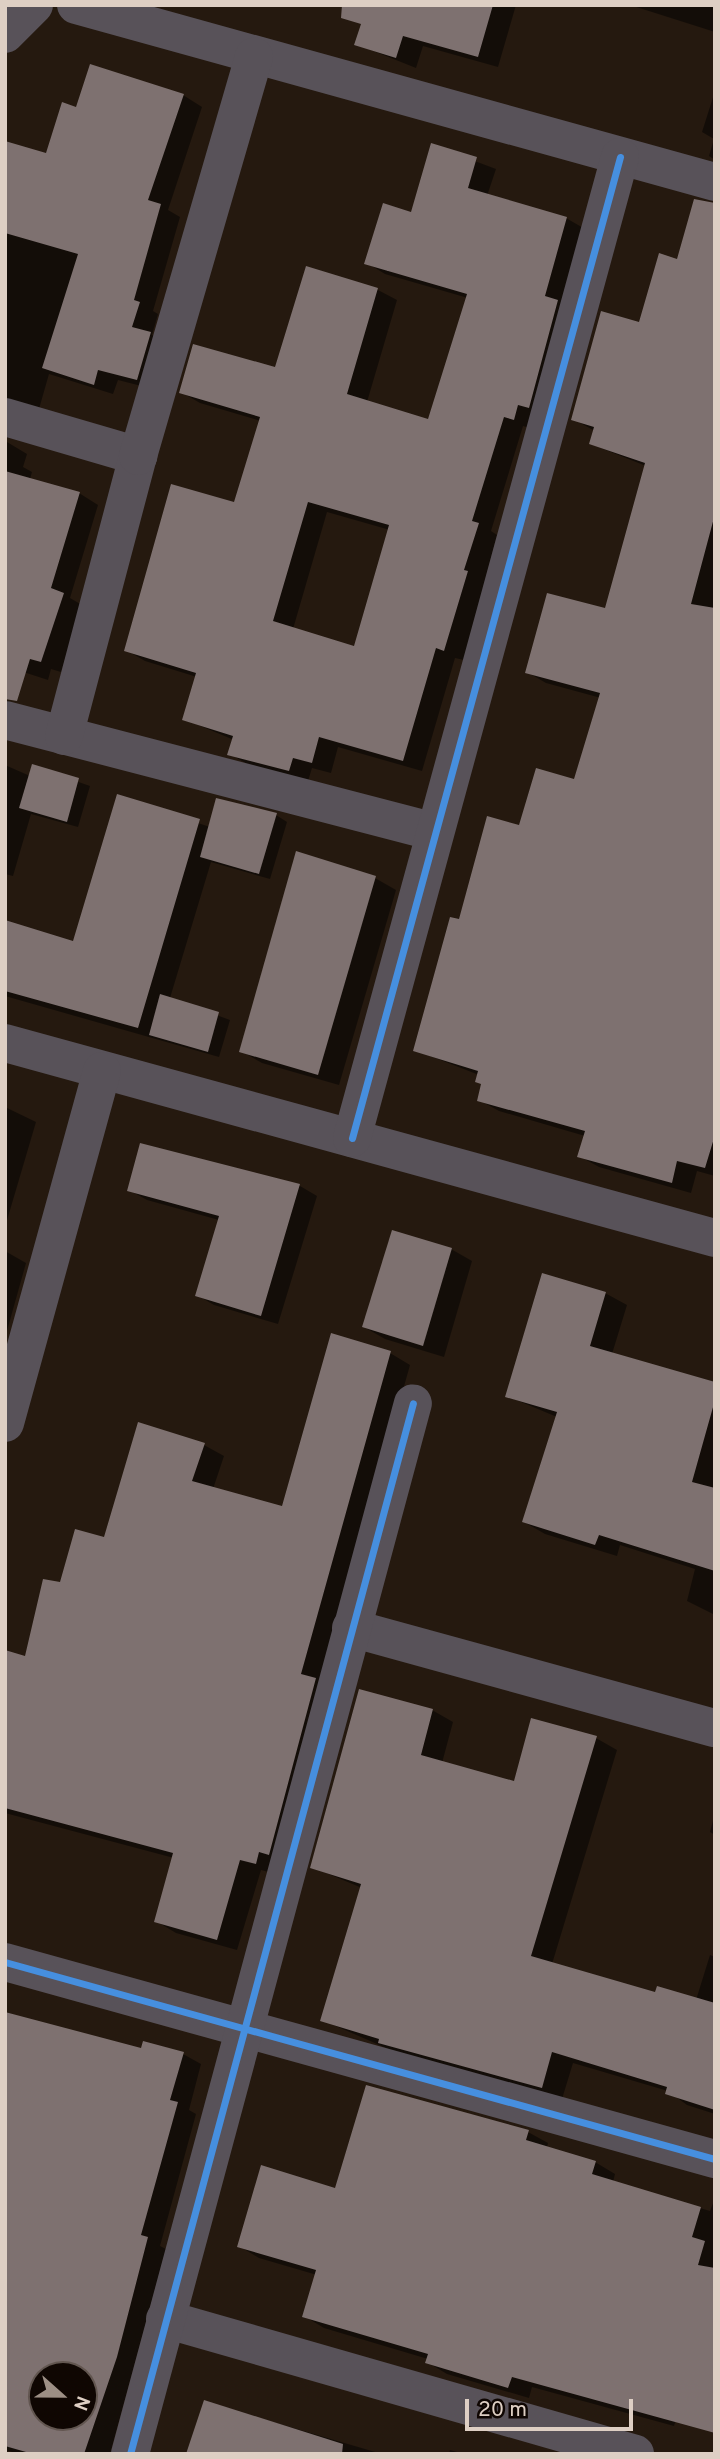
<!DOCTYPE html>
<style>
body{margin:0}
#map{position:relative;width:720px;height:2459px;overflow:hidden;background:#25190f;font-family:Overpass,sans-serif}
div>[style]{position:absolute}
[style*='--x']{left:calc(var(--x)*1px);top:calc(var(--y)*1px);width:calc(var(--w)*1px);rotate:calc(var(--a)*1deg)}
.shadow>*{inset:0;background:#0007}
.building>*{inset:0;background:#7e7170}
.minor>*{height:38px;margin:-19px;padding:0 19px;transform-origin:19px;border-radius:19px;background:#585259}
.cycleway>*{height:7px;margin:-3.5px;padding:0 3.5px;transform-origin:3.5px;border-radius:3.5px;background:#468fdf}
span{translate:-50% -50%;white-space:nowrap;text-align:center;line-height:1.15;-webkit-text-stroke:7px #0f0602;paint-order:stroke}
.frame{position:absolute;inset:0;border:7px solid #decfc4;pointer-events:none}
.north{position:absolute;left:28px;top:2361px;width:70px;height:70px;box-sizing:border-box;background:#0f0602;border:2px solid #625650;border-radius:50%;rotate:111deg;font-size:19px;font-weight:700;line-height:28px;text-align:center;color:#decfc4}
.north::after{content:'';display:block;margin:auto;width:24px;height:32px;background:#9d8f85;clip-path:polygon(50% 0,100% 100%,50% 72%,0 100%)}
.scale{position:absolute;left:465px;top:2399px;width:168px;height:32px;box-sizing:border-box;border:4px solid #decfc4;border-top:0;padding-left:9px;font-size:21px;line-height:24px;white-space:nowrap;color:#decfc4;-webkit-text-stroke:5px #0f0602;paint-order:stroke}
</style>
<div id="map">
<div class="shadow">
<i style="clip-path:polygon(368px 5px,516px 5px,498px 67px,423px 46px,416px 68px,356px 44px)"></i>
<i style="clip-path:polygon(630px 5px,715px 5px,715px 32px)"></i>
<i style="clip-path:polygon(715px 91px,715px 160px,709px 156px,714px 139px,702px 132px)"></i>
<i style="clip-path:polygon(183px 95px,202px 107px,168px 210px,180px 217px,153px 311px,158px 314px,152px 335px,170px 345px,157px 390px,118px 380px,113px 394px,49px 374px,39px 409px,5px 419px,5px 143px,47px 155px,77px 109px)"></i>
<i style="clip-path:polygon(evenodd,432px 145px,496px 169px,487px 196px,566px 218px,585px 229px,533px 429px,523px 426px,491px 531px,497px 535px,464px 660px,455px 658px,422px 771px,338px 747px,331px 773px,312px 768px,308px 781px,249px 765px,230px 754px,234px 740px,184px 719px,197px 677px,145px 661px,126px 650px,235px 504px,261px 421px,200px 403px,181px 392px,276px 369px,307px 268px,378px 290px,397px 300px,367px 402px,430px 421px,468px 298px,385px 274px,367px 263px,412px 214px,432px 145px,327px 512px,390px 530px,355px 648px,293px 629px,327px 512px)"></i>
<i style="clip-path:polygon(715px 204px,715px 601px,688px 697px,715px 704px,715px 1176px,697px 1171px,691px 1193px,599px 1167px,579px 1156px,585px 1136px,499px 1111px,479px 1100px,483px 1084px,479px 1075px,415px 1050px,460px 921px,520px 827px,575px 781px,601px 698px,546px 683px,527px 672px,606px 610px,646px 466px,591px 444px,595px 431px,573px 419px,640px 324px)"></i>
<i style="clip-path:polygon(5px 432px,7px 442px,27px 454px,23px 467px,32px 472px,30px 479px,79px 493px,98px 505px,70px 598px,82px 605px,61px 672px,51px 669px,48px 680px,5px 666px)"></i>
<i style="clip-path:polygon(5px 765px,30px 776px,33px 766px,90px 786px,78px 827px,31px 814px,13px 876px,5px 874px)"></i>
<i style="clip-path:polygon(119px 797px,210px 827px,276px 815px,287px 822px,270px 879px,211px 862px,170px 998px,230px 1020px,219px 1057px,5px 996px,5px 922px,74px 943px)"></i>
<i style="clip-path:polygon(375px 878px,396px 890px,339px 1085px,262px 1063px,241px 1051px)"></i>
<i style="clip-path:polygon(5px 1107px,36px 1122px,5px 1227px)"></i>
<i style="clip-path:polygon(141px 1145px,300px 1186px,317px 1196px,278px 1324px,214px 1305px,197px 1295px,219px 1220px,147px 1200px,129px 1190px)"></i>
<i style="clip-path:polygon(451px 1249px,472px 1261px,444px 1357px,385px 1339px,364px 1327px)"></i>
<i style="clip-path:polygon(5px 1251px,26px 1263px,5px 1338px)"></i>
<i style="clip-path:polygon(605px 1293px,627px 1305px,612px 1354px,715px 1384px,715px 1615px,687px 1601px,695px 1569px,620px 1545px,617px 1556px,545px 1534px,524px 1522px,557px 1417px,507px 1396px)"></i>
<i style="clip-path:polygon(390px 1353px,410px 1365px,321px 1683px,276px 1874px,261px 1870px,237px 1950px,176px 1933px,156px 1921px,174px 1858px,5px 1813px,5px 1652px,26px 1658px,61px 1585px,204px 1445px,224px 1456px,213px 1489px,283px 1508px)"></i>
<i style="clip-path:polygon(432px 1710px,453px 1722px,442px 1763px,515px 1783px,596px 1738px,617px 1750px,552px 1964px,656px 1994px,696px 2000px,710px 1955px,715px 1957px,715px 2114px,687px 2105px,668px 2091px,573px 2063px,562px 2099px,400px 2054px,322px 2020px,362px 1888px,312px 1867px)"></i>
<i style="clip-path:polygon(715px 1813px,715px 1835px,710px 1832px)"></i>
<i style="clip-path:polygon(evenodd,5px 2014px,142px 2050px,183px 2054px,201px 2064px,189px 2110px,196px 2114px,160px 2246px,166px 2249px,110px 2454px,20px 2454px,5px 2450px,5px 2014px,42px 2375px,84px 2375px,84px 2417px,42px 2417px,42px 2375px)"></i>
<i style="clip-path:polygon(528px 2132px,548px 2143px,547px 2148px,595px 2162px,615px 2174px,613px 2182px,710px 2211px,715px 2198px,715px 2314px,707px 2312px,674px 2426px,532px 2387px,529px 2398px,447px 2374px,427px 2362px,428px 2359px,324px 2328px,304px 2316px,317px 2275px,259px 2258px,239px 2246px,336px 2190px)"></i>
<i style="clip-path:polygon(205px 2402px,382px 2454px,188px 2454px)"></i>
<i style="clip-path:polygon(450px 2450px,464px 2454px,449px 2454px)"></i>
</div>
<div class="building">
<i style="clip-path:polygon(342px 5px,493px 5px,478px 57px,403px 36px,396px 58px,354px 45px,361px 24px,341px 18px)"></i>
<i style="clip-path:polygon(90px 64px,184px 94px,148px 200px,161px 204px,134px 300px,140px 302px,132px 327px,151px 332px,137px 380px,98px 370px,94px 385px,42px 368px,78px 254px,5px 233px,5px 141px,46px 153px,62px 102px,76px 107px)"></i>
<i style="clip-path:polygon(evenodd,431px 143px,477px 157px,468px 188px,567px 217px,545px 296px,558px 300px,529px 408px,518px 405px,514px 420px,504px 417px,472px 521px,479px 523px,464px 570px,468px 571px,444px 651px,436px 648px,403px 761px,319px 737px,312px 763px,293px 758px,289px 771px,227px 755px,233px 736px,182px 720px,196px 673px,124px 651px,171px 484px,234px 502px,260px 417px,179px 393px,193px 344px,275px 367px,306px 266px,378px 288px,347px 394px,428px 419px,467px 294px,364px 264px,383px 203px,411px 212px,431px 143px,308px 502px,389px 525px,354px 646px,273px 621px,308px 502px)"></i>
<i style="clip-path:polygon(694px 199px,715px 203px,715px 514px,691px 604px,715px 608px,715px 1135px,705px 1168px,677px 1161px,672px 1183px,577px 1157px,585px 1131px,477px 1101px,481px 1084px,475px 1082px,478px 1071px,413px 1051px,450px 917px,459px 919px,487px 816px,519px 825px,536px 768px,574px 779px,600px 693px,525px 673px,547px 593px,605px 608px,645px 463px,589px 444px,594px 427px,571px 420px,601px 311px,639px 322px,659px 253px,677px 259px)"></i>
<i style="clip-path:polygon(5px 471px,80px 492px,51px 588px,64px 593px,41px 662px,30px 659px,17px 701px,5px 699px)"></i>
<i style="clip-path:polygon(32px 764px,79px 778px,67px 822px,19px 808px)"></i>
<i style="clip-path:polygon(117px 794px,200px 819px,138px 1028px,5px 991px,5px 920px,73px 941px)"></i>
<i style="clip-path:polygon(216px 798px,277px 813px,259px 874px,200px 857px)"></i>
<i style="clip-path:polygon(296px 851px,376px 876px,318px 1075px,239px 1052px)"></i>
<i style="clip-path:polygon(160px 994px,219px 1012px,208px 1052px,149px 1035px)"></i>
<i style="clip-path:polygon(140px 1143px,300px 1184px,261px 1316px,195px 1296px,219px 1216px,127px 1191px)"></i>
<i style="clip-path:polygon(392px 1230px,452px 1248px,423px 1346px,362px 1327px)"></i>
<i style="clip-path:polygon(542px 1273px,606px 1292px,590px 1346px,715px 1382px,715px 1400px,692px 1482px,715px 1488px,715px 1571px,599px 1535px,595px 1545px,522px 1522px,557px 1412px,505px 1397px)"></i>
<i style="clip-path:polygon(331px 1333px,391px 1351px,301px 1674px,316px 1678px,269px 1855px,259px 1852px,256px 1864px,240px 1860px,217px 1940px,154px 1922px,173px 1853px,5px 1808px,5px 1650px,25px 1656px,43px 1579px,60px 1582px,75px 1529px,104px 1537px,138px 1422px,205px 1443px,192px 1481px,282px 1506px)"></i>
<i style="clip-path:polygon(359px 1689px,433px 1709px,421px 1755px,514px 1781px,531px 1718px,597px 1736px,531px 1956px,655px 1992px,657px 1986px,715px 2003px,715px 2110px,665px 2094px,667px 2087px,552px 2052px,542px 2088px,378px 2043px,379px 2039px,320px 2021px,361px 1884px,310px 1868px)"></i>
<i style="clip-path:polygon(evenodd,5px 2012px,141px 2048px,143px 2041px,184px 2052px,170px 2100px,178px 2102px,141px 2235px,148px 2237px,117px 2357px,84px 2454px,33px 2454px,5px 2446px,5px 2012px,42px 2375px,84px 2375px,84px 2417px,42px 2417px,42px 2375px)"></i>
<i style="clip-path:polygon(366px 2085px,529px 2130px,526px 2140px,596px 2161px,592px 2174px,701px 2207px,692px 2237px,705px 2241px,698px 2265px,715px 2268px,715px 2433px,512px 2377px,508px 2388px,425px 2363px,428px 2354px,302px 2317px,316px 2270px,237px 2247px,261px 2165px,335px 2188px)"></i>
<i style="clip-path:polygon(204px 2400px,343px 2444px,342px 2454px,186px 2454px)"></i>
</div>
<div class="minor">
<i style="--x:76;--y:5;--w:663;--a:15.48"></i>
<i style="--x:5;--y:34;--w:41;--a:-45"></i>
<i style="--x:5;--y:417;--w:139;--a:16.3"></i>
<i style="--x:5;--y:720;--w:444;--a:14.6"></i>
<i style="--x:64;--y:736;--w:290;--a:-75.2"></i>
<i style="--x:138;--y:456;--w:416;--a:-73.8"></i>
<i style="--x:5;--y:1043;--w:736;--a:15.36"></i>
<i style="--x:352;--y:1138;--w:1017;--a:-74.72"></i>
<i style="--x:5;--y:1423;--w:365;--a:-74.6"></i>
<i style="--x:351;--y:1628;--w:377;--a:15.4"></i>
<i style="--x:5;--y:1962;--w:737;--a:15.51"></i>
<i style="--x:165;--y:2319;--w:489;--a:16"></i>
<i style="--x:130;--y:2454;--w:1088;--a:-74.93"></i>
</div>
<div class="cycleway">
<i style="--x:352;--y:1138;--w:1017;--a:-74.72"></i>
<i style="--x:5;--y:1962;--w:737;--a:15.51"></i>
<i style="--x:130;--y:2454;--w:1088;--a:-74.93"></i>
</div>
<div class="frame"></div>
<div class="north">N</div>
<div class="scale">20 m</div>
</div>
